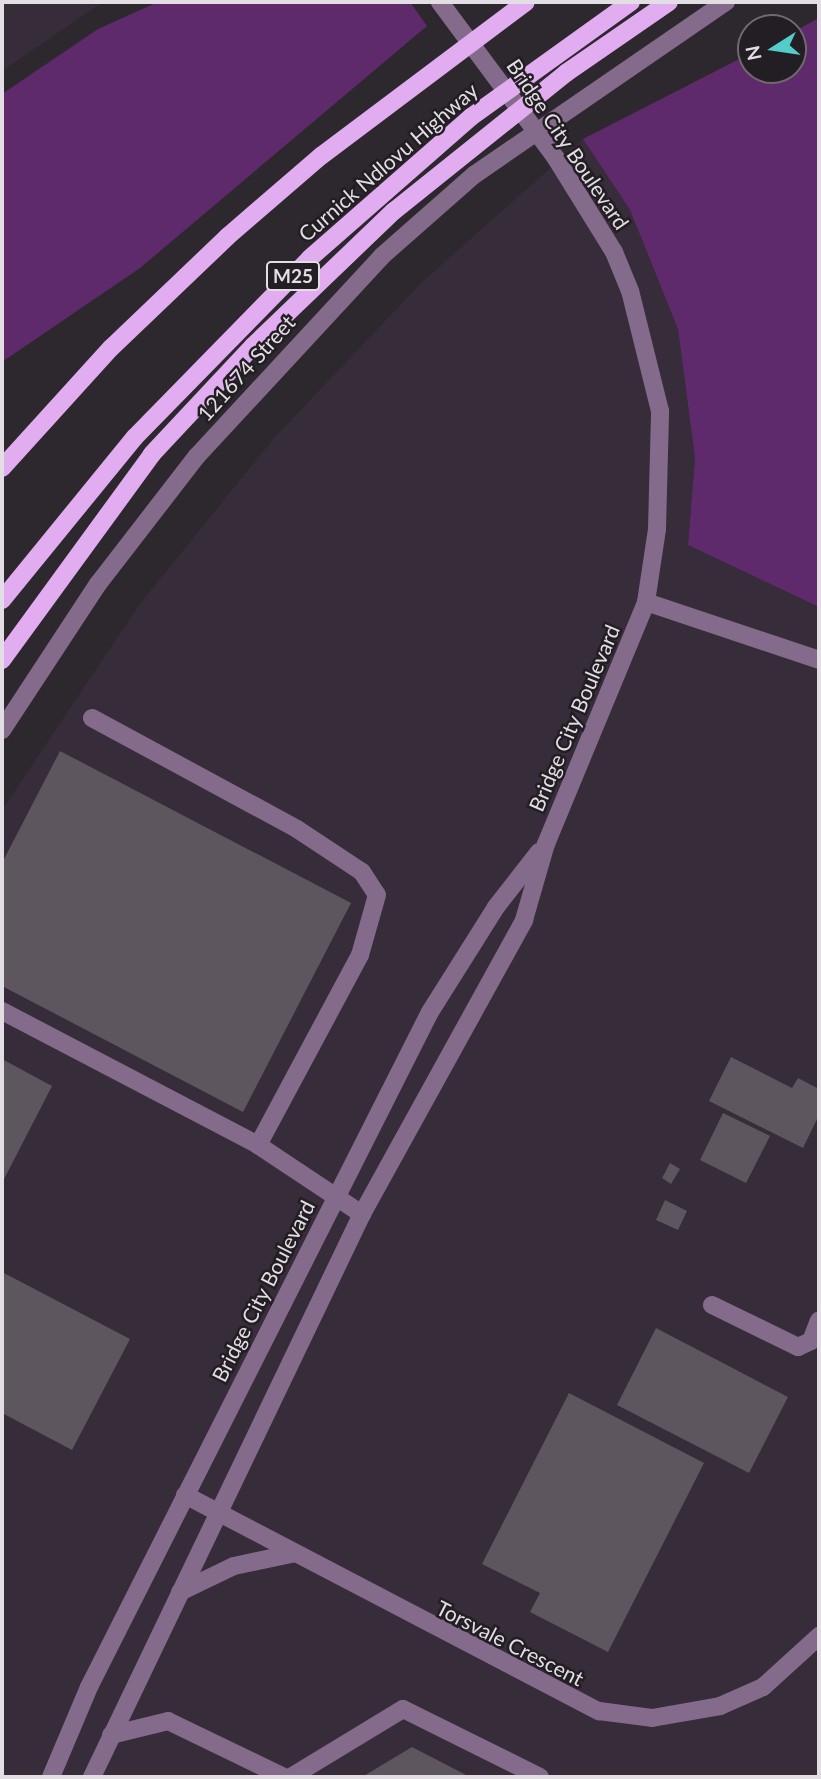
<!DOCTYPE html>
<style>
body{margin:0}
#map{position:relative;width:821px;height:1779px;overflow:hidden;background:#2d272e;font-family:Lato,sans-serif}
div>[style]{position:absolute}
[style*='--x']{left:calc(var(--x)*1px);top:calc(var(--y)*1px);width:calc(var(--w)*1px);rotate:calc(var(--a)*1deg)}
.built>*{inset:0;background:#372c39}
.green>*{inset:0;background:#5f2a6c}
.building>*{inset:0;background:#5d565f}
.minor>*{height:18px;margin:-9px;padding:0 9px;transform-origin:9px;border-radius:9px;background:#856b8b}
.major>*{height:18px;margin:-9px;padding:0 9px;transform-origin:9px;border-radius:9px;background:#e2adf0}
span{translate:-50% -50%;white-space:nowrap;text-align:center;line-height:1.15;-webkit-text-stroke:5px #231d24;paint-order:stroke}
.shield-label span{padding:2px 5px;background:#231d24;border:2px solid;border-radius:5px;-webkit-text-stroke-width:0}
.shield-label{font-size:19px;color:#e2dee3;font-weight:700}
.street-label{font-size:21px;color:#e2dee3}
.frame{position:absolute;inset:0;border:4px solid #e2dee3;pointer-events:none}
.north{position:absolute;left:737px;top:14px;width:70px;height:70px;box-sizing:border-box;background:#231d24;border:2px solid #6f6a70;border-radius:50%;rotate:258deg;font-size:19px;font-weight:700;line-height:28px;text-align:center;color:#e2dee3}
.north::after{content:'';display:block;margin:auto;width:24px;height:32px;background:#53cdca;clip-path:polygon(50% 0,100% 100%,50% 72%,0 100%)}
</style>
<div id="map">
<div class="built">
<i style="clip-path:polygon(2px 2px,103px 2px,2px 71px)"></i>
<i style="clip-path:polygon(583px 139px,630px 210px,678px 329px,695px 458px,688px 545px,819px 607px,819px 1777px,2px 1777px,2px 810px,139px 605px,274px 438px,422px 282px)"></i>
</div>
<div class="green">
<i style="clip-path:polygon(158px 2px,410px 2px,427px 26px,140px 268px,2px 362px,2px 94px,98px 29px)"></i>
<i style="clip-path:polygon(819px 18px,819px 607px,688px 545px,695px 458px,678px 329px,630px 210px,583px 139px,751px 53px,751px 70px,793px 70px,793px 32px)"></i>
</div>
<div class="building">
<i style="clip-path:polygon(60px 751px,351px 903px,243px 1112px,2px 986px,2px 863px)"></i>
<i style="clip-path:polygon(731px 1057px,792px 1088px,798px 1078px,819px 1089px,819px 1115px,803px 1148px,709px 1101px)"></i>
<i style="clip-path:polygon(2px 1059px,52px 1086px,2px 1183px)"></i>
<i style="clip-path:polygon(723px 1113px,770px 1136px,746px 1183px,700px 1160px)"></i>
<i style="clip-path:polygon(670px 1163px,680px 1169px,671px 1184px,662px 1178px)"></i>
<i style="clip-path:polygon(665px 1200px,687px 1211px,678px 1230px,656px 1220px)"></i>
<i style="clip-path:polygon(2px 1272px,130px 1339px,72px 1450px,2px 1413px)"></i>
<i style="clip-path:polygon(656px 1328px,788px 1397px,749px 1473px,617px 1405px)"></i>
<i style="clip-path:polygon(569px 1393px,704px 1463px,608px 1652px,530px 1612px,540px 1593px,482px 1564px)"></i>
<i style="clip-path:polygon(412px 1747px,470px 1777px,362px 1777px)"></i>
</div>
<div class="minor">
<i style="--x:646;--y:602;--w:182;--a:18.5"></i>
<i style="--x:92;--y:718;--w:233;--a:28.4"></i>
<i style="--x:297;--y:829;--w:78;--a:33.5"></i>
<i style="--x:362;--y:872;--w:27;--a:57"></i>
<i style="--x:377;--y:895;--w:62;--a:105.8"></i>
<i style="--x:360;--y:955;--w:216;--a:118.2"></i>
<i style="--x:2;--y:730;--w:175;--a:-56.7"></i>
<i style="--x:98;--y:584;--w:162;--a:-52.3"></i>
<i style="--x:197;--y:456;--w:272;--a:-47.2"></i>
<i style="--x:382;--y:256;--w:123;--a:-41.4"></i>
<i style="--x:474;--y:175;--w:306;--a:-34.5"></i>
<i style="--x:2;--y:1011;--w:289;--a:27.6"></i>
<i style="--x:258;--y:1145;--w:125;--a:33.6"></i>
<i style="--x:712;--y:1305;--w:96;--a:26"></i>
<i style="--x:798;--y:1347;--w:14;--a:-25"></i>
<i style="--x:811;--y:1341;--w:22;--a:-69"></i>
<i style="--x:185;--y:1495;--w:467;--a:27.6"></i>
<i style="--x:599;--y:1711;--w:53;--a:7.5"></i>
<i style="--x:652;--y:1718;--w:69;--a:-10"></i>
<i style="--x:720;--y:1706;--w:47;--a:-23.8"></i>
<i style="--x:763;--y:1687;--w:76;--a:-42.3"></i>
<i style="--x:180;--y:1592;--w:60;--a:-25.7"></i>
<i style="--x:234;--y:1566;--w:62;--a:-12"></i>
<i style="--x:111;--y:1735;--w:59;--a:-13.8"></i>
<i style="--x:168;--y:1721;--w:129;--a:25.8"></i>
<i style="--x:51;--y:1777;--w:98;--a:-67.1"></i>
<i style="--x:89;--y:1687;--w:756;--a:-63.2"></i>
<i style="--x:430;--y:1012;--w:124;--a:-57.8"></i>
<i style="--x:496;--y:907;--w:70;--a:-52"></i>
<i style="--x:92;--y:1777;--w:624;--a:-64.38"></i>
<i style="--x:362;--y:1214;--w:336;--a:-61.1"></i>
<i style="--x:524;--y:920;--w:79;--a:-73.9"></i>
<i style="--x:546;--y:844;--w:262;--a:-67.5"></i>
<i style="--x:646;--y:602;--w:74;--a:-81.4"></i>
<i style="--x:657;--y:529;--w:118;--a:-88.5"></i>
<i style="--x:660;--y:411;--w:124;--a:-104"></i>
<i style="--x:630;--y:291;--w:42;--a:-112.3"></i>
<i style="--x:614;--y:252;--w:112;--a:-121.8"></i>
<i style="--x:555;--y:157;--w:193;--a:-126.6"></i>
<i style="--x:291;--y:1777;--w:131;--a:-31.3"></i>
<i style="--x:403;--y:1709;--w:153;--a:26.4"></i>
</div>
<div class="major">
<i style="--x:2;--y:468;--w:162;--a:-47.8"></i>
<i style="--x:111;--y:348;--w:161;--a:-43.7"></i>
<i style="--x:227;--y:237;--w:124;--a:-40.8"></i>
<i style="--x:321;--y:156;--w:256;--a:-36.9"></i>
<i style="--x:2;--y:600;--w:210;--a:-50.8"></i>
<i style="--x:135;--y:437;--w:250;--a:-45.6"></i>
<i style="--x:310;--y:258;--w:214;--a:-41.2"></i>
<i style="--x:471;--y:117;--w:197;--a:-35.7"></i>
<i style="--x:2;--y:660;--w:255;--a:-53.9"></i>
<i style="--x:152;--y:454;--w:148;--a:-46.9"></i>
<i style="--x:253;--y:346;--w:195;--a:-43.8"></i>
<i style="--x:394;--y:211;--w:221;--a:-38.7"></i>
<i style="--x:566;--y:73;--w:125;--a:-34.6"></i>
</div>
<div class="shield-label">
<span style="left:293px;top:276px">M25</span>
</div>
<div class="street-label">
<span style="left:568px;top:144px;rotate:56deg">Bridge City Boulevard</span>
<span style="left:388px;top:162px;rotate:-41deg">Curnick Ndlovu Highway</span>
<span style="left:246px;top:368px;rotate:-48deg">121674 Street</span>
<span style="left:574px;top:718px;rotate:-67deg">Bridge City Boulevard</span>
<span style="left:263px;top:1291px;rotate:-63deg">Bridge City Boulevard</span>
<span style="left:510px;top:1643px;rotate:27deg">Torsvale Crescent</span>
</div>
<div class="frame"></div>
<div class="north">N</div>
</div>
